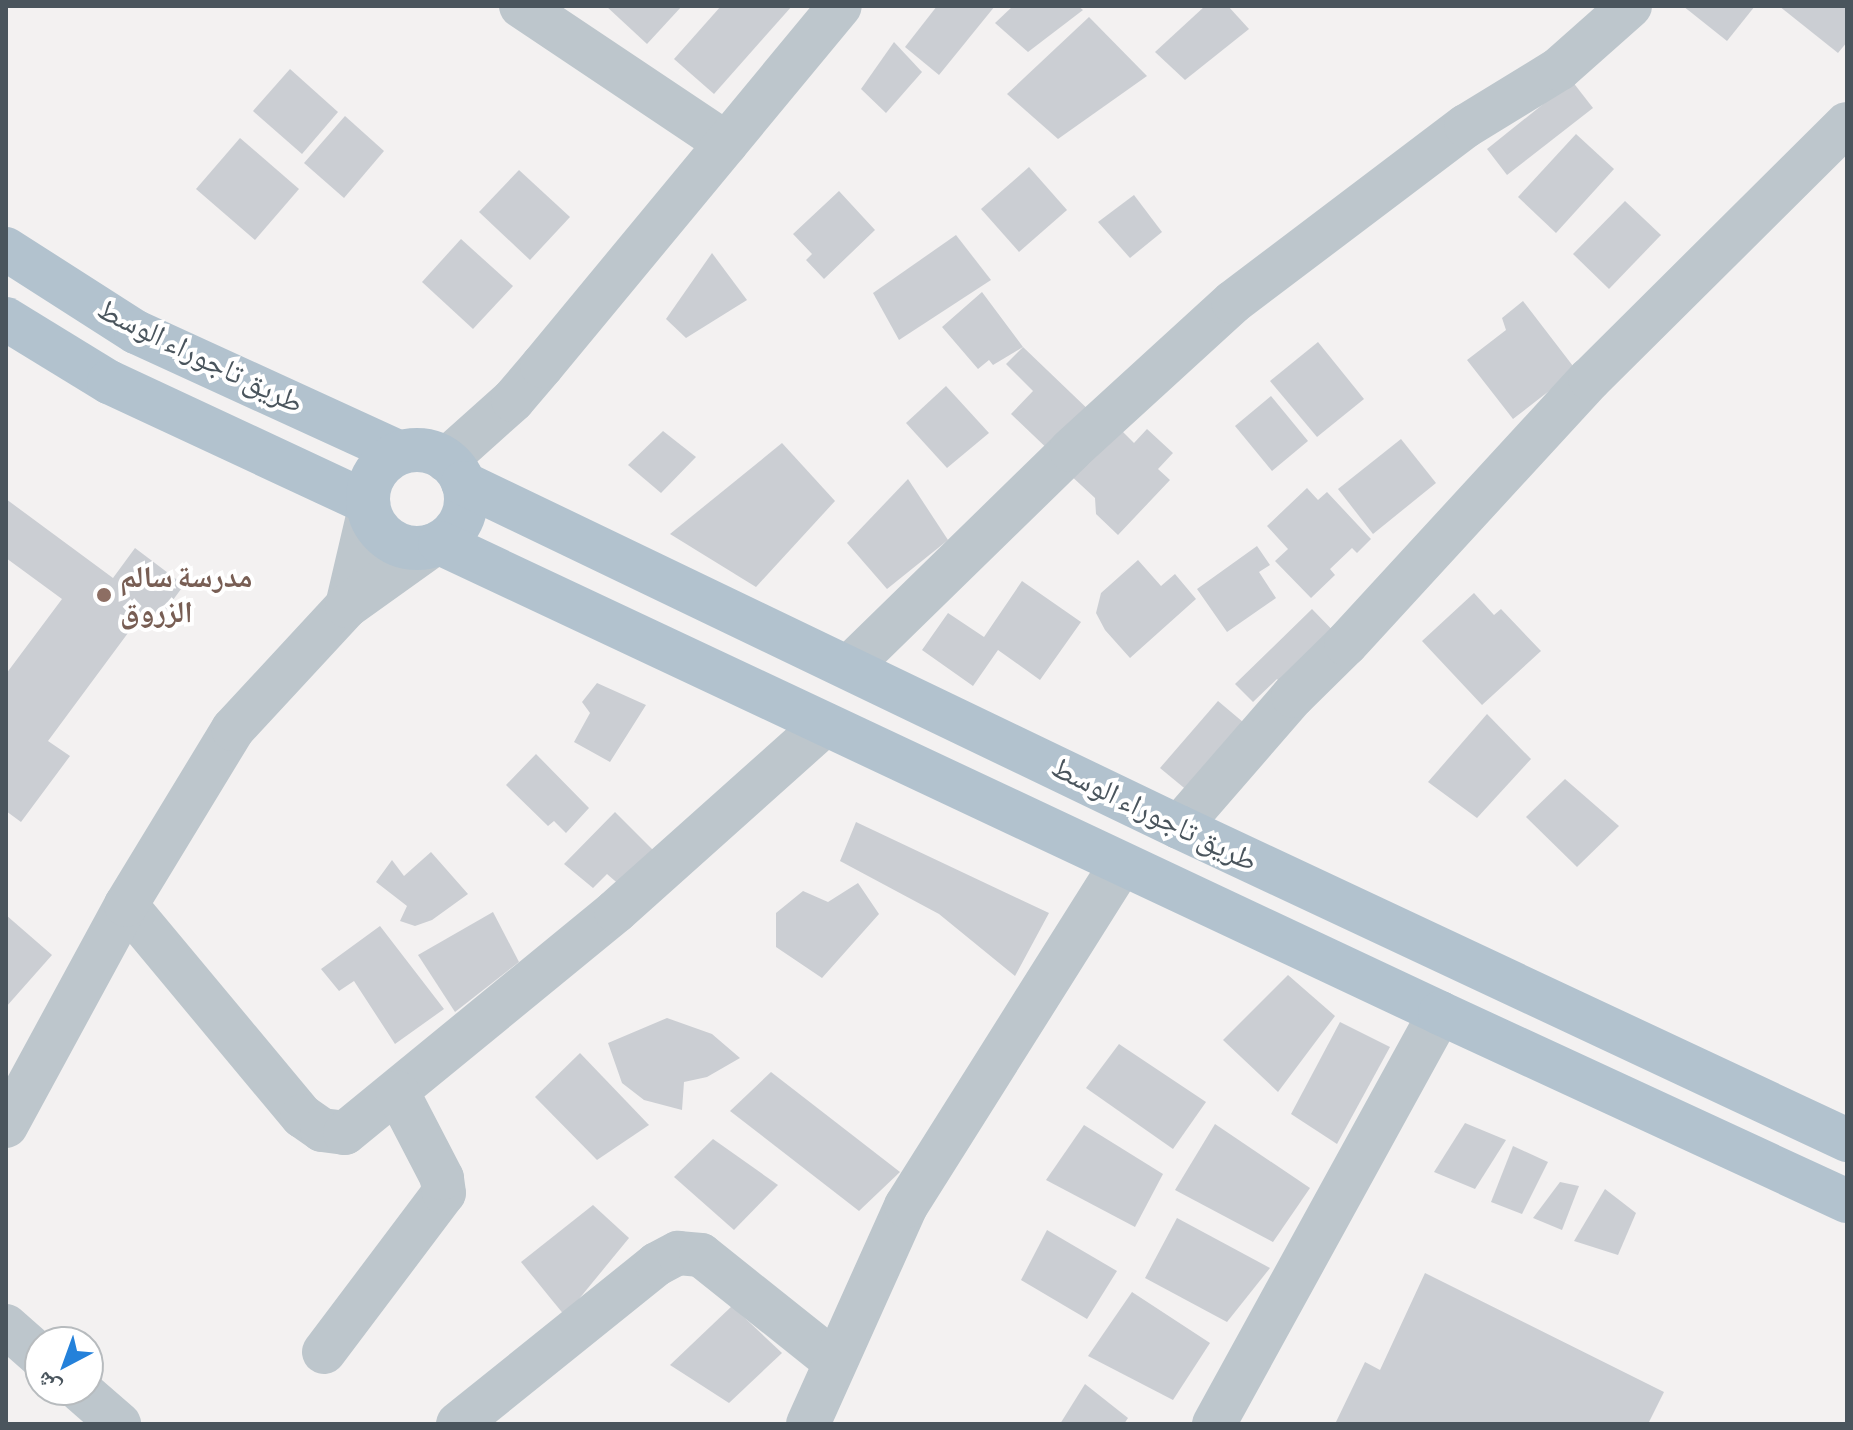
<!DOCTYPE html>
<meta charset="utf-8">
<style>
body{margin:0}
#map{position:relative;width:1853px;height:1430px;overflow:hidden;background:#f3f1f1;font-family:"Sofia Sans Condensed","Noto Naskh Arabic",sans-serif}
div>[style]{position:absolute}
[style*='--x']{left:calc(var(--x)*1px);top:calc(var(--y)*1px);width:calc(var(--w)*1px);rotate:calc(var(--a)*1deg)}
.building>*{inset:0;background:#cbced3}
.minor>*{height:44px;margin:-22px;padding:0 22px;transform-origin:22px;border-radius:22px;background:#bdc6cc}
.major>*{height:44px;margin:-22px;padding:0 22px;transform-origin:22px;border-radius:22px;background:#b2c2ce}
.major>.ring{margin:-22px;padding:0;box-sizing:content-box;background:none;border:44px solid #b2c2ce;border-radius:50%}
.dots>*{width:22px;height:22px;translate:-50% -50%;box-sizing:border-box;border:4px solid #fff;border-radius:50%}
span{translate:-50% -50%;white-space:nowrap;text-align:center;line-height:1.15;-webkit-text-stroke:8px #fff;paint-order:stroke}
.street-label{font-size:30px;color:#4a555d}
.education-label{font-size:30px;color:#785e54;font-weight:700}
.left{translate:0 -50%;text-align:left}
.frame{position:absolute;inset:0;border:8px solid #4a555d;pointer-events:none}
.north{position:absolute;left:24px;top:1326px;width:80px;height:80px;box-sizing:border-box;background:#fff;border:2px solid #b7bbbe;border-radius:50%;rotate:221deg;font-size:22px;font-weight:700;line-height:32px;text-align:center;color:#4a555d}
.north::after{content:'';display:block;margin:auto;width:28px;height:36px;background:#2481da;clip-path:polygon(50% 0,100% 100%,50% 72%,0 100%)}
</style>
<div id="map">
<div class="building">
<i style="clip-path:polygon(606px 6px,682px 6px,647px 44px)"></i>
<i style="clip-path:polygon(721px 6px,792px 6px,714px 94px,674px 59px)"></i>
<i style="clip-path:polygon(937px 6px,995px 6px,939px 75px,905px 47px)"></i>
<i style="clip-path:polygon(1013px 6px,1078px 6px,1083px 10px,1028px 52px,995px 23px)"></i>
<i style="clip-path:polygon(1205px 6px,1228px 6px,1249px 29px,1185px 80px,1155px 52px)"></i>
<i style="clip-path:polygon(1683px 6px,1755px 6px,1727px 41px)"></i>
<i style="clip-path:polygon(1779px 6px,1847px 6px,1847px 42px,1838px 53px)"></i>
<i style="clip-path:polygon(1089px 17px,1147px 76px,1058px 139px,1007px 94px)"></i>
<i style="clip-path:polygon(894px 42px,922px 72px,886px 113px,861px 89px)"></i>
<i style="clip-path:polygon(290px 69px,338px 112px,302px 154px,253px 111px)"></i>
<i style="clip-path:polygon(1572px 81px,1593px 108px,1507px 175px,1487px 149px)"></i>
<i style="clip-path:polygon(345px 116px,384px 151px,344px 198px,304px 163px)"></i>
<i style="clip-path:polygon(1576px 134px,1614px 169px,1556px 233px,1518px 197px)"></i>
<i style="clip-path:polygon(240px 138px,299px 189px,255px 240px,196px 189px)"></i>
<i style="clip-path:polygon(1029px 167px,1067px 210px,1019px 252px,981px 209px)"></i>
<i style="clip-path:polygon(519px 170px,570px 217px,530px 260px,479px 212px)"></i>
<i style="clip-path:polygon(839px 191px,875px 230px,824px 279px,806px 260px,812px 254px,793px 234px)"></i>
<i style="clip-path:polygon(1134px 195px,1162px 232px,1130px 258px,1098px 222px)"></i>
<i style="clip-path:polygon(1625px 201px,1661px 235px,1609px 289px,1573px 254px)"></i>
<i style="clip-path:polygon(956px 235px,991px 280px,899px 340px,873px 293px)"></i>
<i style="clip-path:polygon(461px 239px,513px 286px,473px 329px,422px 282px)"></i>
<i style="clip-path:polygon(712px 253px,747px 300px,686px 338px,666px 319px)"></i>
<i style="clip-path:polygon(982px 292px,1023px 347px,993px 365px,989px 360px,978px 369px,942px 327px)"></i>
<i style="clip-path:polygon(1523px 301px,1576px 370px,1513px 419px,1467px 360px,1506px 330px,1502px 318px)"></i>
<i style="clip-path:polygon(1318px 342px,1364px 399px,1317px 437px,1270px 381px)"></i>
<i style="clip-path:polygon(1023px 347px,1095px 416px,1055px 456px,1011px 414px,1033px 391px,1006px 364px)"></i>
<i style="clip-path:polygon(946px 386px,989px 433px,947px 468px,906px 423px)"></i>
<i style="clip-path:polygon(1271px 396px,1308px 441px,1272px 471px,1235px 426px)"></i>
<i style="clip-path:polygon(1115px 424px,1134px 443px,1147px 429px,1173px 453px,1158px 469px,1170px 480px,1118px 535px,1096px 514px,1095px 498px,1068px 473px)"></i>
<i style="clip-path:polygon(663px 431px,696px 457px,661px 493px,628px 465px)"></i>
<i style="clip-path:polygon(1401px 439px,1436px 483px,1373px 534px,1338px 489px)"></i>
<i style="clip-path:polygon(782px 443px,835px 501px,756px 587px,670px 534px)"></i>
<i style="clip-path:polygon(908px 479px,948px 540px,887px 589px,847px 543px)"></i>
<i style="clip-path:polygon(1307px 488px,1318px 500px,1327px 492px,1371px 539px,1357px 553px,1352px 548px,1330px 569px,1335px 575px,1311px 598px,1275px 561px,1288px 549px,1267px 526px)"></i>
<i style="clip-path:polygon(6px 499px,113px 578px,135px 548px,184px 585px,159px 619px,145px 610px,48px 741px,70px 756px,21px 822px,6px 811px,6px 674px,62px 599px,6px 558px)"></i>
<i style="clip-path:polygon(1257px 546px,1270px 565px,1259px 572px,1276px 598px,1227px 632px,1197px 589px)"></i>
<i style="clip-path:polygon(1138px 560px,1161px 586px,1175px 574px,1196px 599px,1130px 658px,1105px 630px,1096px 613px,1101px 593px)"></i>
<i style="clip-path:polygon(1022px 581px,1081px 622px,1040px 680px,998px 650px,973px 686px,922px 650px,948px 613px,984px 637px)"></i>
<i style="clip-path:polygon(1474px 593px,1494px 615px,1501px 609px,1541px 651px,1482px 705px,1422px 641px)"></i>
<i style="clip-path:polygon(1312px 609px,1346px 644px,1293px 696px,1277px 679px,1253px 702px,1235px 684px)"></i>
<i style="clip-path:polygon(597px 683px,646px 705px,610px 762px,574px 742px,590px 713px,582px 702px)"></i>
<i style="clip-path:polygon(1218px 701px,1269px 744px,1212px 811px,1160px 768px)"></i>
<i style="clip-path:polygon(1487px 714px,1531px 759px,1477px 818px,1428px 782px)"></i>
<i style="clip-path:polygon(536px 754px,589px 808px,566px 833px,554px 821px,548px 826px,506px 785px)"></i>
<i style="clip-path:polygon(1565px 779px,1619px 826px,1577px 867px,1526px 817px)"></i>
<i style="clip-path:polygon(615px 812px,655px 852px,622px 887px,607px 874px,593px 888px,564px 864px)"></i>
<i style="clip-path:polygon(856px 822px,1049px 913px,1015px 976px,939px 914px,840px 861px)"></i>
<i style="clip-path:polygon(431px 852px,468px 894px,432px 920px,415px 926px,400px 921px,407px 906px,376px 882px,392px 860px,404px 876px)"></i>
<i style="clip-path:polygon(858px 883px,879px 914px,822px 978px,776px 947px,776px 913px,803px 891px,828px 902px)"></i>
<i style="clip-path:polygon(493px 912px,519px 962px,455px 1012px,418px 955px)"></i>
<i style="clip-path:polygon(6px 915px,52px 955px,6px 1007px)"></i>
<i style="clip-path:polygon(380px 926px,444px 1009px,395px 1044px,354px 981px,339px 991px,321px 969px)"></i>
<i style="clip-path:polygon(1288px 975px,1335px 1016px,1278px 1092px,1223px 1040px)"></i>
<i style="clip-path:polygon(667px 1018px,712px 1034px,740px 1058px,707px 1077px,684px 1082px,682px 1110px,644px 1100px,622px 1083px,608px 1043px)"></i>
<i style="clip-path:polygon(1340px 1022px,1390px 1047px,1337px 1144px,1291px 1114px)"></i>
<i style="clip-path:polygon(1119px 1044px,1206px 1102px,1173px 1149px,1086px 1088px)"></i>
<i style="clip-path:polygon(580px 1053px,649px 1125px,597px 1160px,535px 1097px)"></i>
<i style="clip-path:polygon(771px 1072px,900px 1172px,859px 1211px,730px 1111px)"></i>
<i style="clip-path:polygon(1465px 1123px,1506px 1140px,1475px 1189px,1434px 1172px)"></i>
<i style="clip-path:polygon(1215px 1124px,1310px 1188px,1273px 1242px,1175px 1190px)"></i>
<i style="clip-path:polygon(1084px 1125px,1163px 1174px,1135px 1227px,1046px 1180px)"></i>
<i style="clip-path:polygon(713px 1139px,778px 1185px,734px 1230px,674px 1177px)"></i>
<i style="clip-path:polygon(1513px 1146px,1548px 1162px,1522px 1214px,1491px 1202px)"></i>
<i style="clip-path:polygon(1560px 1182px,1579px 1186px,1562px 1230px,1533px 1218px)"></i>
<i style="clip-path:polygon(1605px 1189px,1636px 1213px,1618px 1255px,1574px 1241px)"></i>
<i style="clip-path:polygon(593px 1205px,629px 1238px,565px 1316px,521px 1262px)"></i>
<i style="clip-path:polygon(1177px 1218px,1270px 1268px,1227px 1322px,1145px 1278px)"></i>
<i style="clip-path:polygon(1047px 1230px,1117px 1271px,1087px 1319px,1021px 1280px)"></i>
<i style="clip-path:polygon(1425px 1273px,1664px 1392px,1648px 1424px,1335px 1424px,1365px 1362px,1380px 1370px)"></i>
<i style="clip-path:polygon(1132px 1292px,1210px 1343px,1173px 1400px,1088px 1356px)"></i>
<i style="clip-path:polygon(732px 1306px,782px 1353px,729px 1403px,670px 1365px)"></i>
<i style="clip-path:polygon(1085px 1384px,1128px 1418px,1124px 1424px,1060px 1424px)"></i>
</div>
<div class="minor">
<i style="--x:521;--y:6;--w:247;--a:33.8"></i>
<i style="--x:446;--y:460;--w:90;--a:-41.8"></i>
<i style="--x:513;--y:400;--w:45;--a:-49.5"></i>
<i style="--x:542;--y:366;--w:467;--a:-50.4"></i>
<i style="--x:347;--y:606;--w:97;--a:-76.8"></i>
<i style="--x:849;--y:667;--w:310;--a:-44.3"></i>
<i style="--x:1071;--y:450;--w:219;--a:-42.4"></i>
<i style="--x:1233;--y:302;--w:292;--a:-37.1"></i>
<i style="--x:1466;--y:126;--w:109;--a:-31.5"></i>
<i style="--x:1559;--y:69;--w:95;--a:-41.6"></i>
<i style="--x:1179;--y:827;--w:174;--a:-49"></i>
<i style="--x:1293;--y:696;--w:74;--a:-44.5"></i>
<i style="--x:1346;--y:644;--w:360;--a:-47.4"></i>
<i style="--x:1590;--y:379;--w:362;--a:-44.8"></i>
<i style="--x:126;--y:905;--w:275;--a:50.2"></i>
<i style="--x:302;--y:1116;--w:24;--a:35"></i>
<i style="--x:322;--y:1130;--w:23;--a:7"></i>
<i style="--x:345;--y:1133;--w:350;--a:-39.3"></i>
<i style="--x:616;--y:911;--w:280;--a:-41.8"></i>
<i style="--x:6;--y:1126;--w:251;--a:-61.5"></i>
<i style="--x:126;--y:905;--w:206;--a:-58.7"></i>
<i style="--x:233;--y:729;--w:168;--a:-47.2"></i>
<i style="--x:347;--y:606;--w:103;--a:-35.5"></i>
<i style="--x:6;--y:1326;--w:45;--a:41.4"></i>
<i style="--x:324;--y:1352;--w:199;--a:-53"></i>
<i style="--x:444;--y:1193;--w:15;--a:-98"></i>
<i style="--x:442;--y:1178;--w:96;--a:-117.4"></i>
<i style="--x:80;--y:1390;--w:52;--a:41.1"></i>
<i style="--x:458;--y:1424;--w:255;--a:-38.8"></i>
<i style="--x:657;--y:1264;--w:24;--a:-28"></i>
<i style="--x:678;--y:1253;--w:23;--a:5"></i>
<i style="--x:701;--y:1255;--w:170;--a:38.6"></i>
<i style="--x:808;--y:1424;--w:239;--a:-65.8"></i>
<i style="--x:906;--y:1206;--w:404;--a:-57.8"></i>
<i style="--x:1214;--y:1424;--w:469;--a:-61.2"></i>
</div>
<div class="major">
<i style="--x:6;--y:249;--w:154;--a:32.6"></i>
<i style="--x:136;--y:332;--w:290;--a:24.6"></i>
<i style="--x:6;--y:319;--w:121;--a:31.5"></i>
<i style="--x:109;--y:382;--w:286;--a:25"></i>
<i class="ring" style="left:368px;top:450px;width:54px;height:54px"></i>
<i style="--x:463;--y:483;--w:794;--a:25.66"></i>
<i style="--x:1179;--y:827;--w:738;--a:25.11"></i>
<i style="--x:440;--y:543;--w:1105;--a:25.17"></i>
<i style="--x:1440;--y:1013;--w:448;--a:24.8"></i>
</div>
<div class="dots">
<i style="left:104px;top:595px;background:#8d6e63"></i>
</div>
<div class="street-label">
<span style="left:200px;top:357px;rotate:26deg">طريق تاجوراء الوسط</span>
<span style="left:1154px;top:815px;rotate:26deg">طريق تاجوراء الوسط</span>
</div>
<div class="education-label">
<span class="left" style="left:120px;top:595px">مدرسة سالم<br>الزروق</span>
</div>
<div class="frame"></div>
<div class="north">ش</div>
</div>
